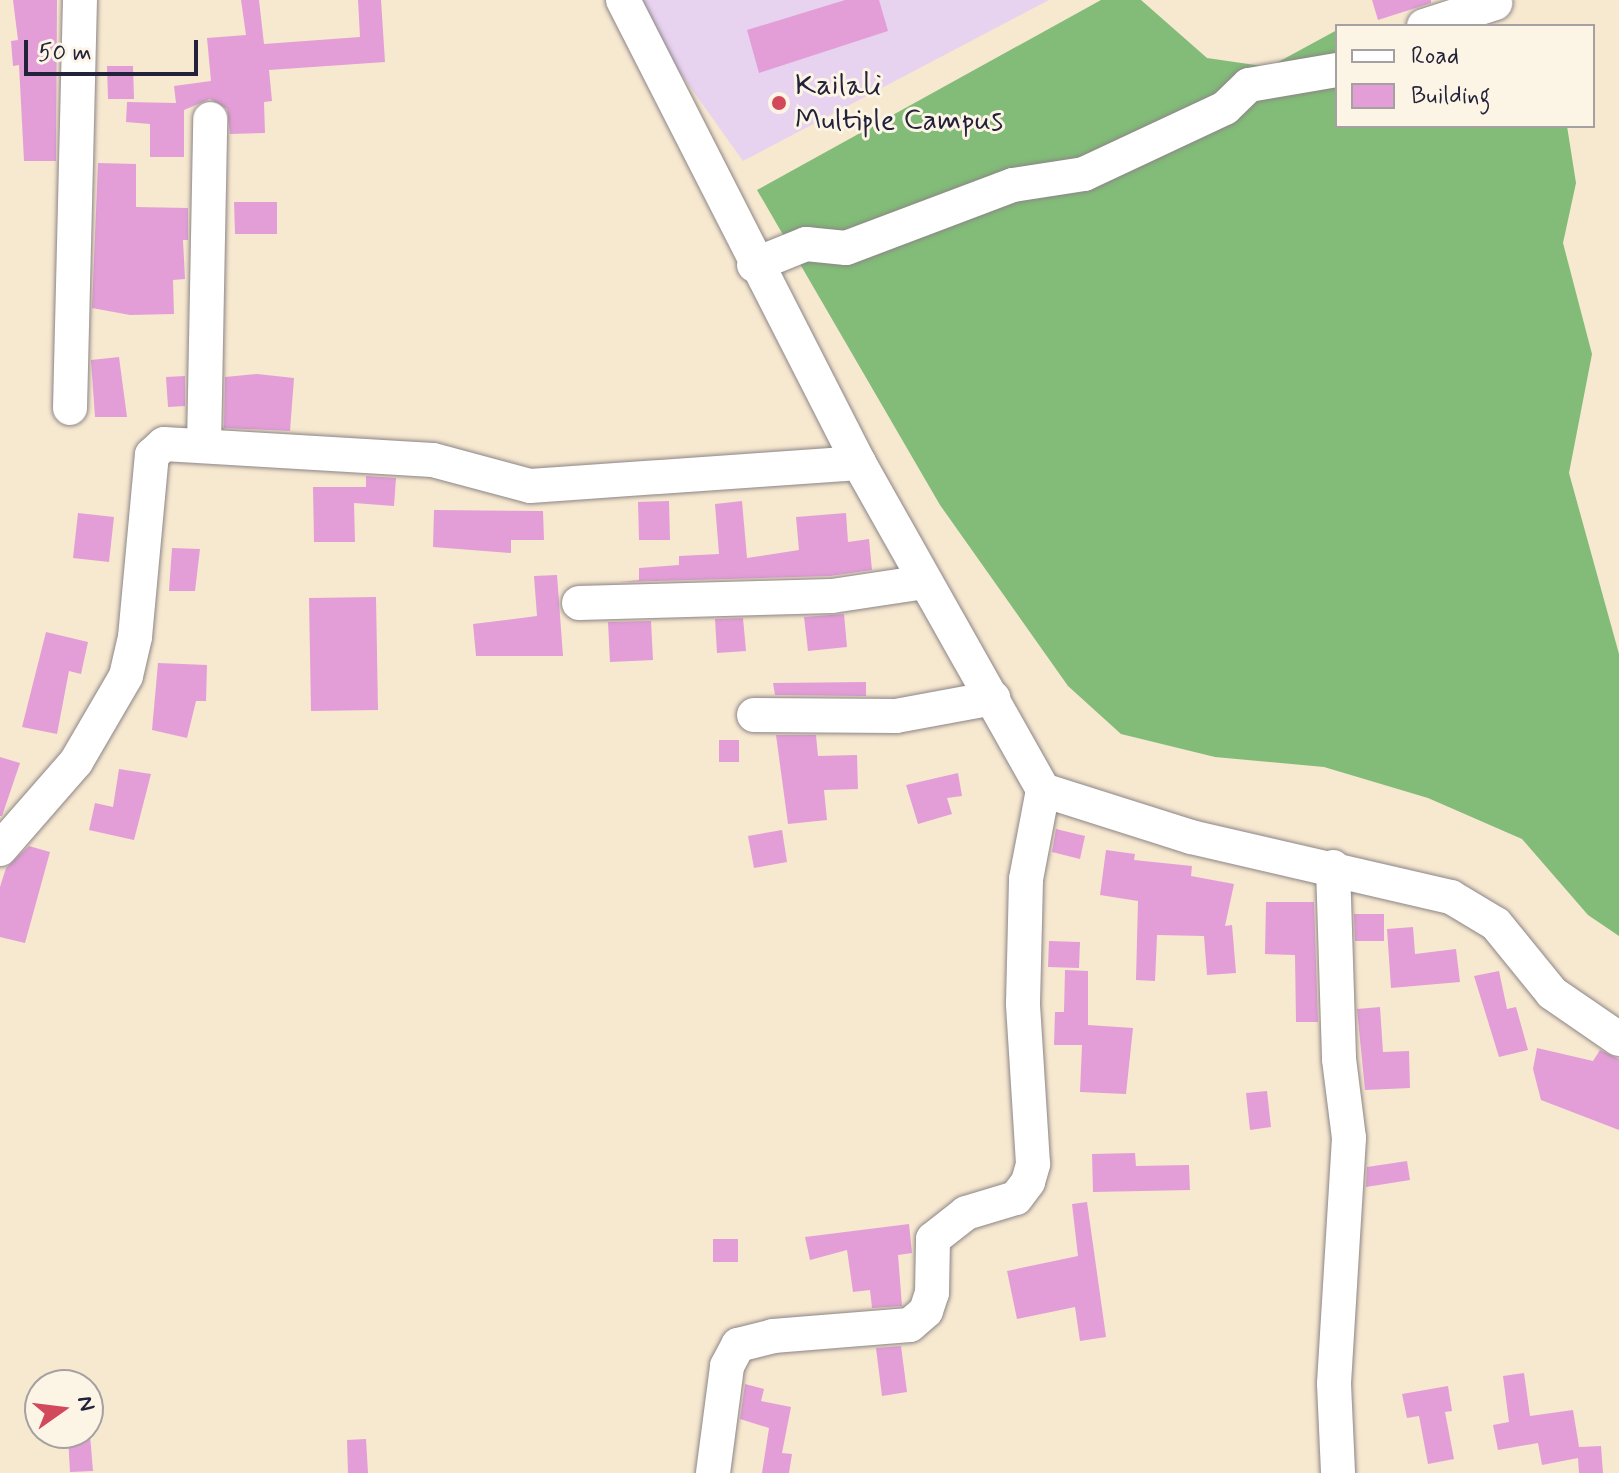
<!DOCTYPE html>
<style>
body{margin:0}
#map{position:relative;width:1619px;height:1473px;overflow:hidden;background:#f7e8d0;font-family:Mynerve,sans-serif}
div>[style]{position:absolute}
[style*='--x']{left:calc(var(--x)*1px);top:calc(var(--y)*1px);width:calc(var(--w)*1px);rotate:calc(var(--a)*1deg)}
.built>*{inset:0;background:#e7d2ef}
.forest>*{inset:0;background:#82bc78}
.building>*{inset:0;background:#e39ed7}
.roads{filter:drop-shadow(0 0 2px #8c8586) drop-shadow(0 0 2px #8c8586)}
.minor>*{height:34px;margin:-17px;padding:0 17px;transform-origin:17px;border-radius:17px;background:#fff}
.dots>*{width:22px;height:22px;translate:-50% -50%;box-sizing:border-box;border:4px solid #fcf5e5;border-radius:50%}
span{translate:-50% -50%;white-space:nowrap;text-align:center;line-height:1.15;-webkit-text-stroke:6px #fcf5e5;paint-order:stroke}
.poi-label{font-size:30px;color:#22223b}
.left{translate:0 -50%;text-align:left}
.legend{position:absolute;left:1335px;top:24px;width:260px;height:104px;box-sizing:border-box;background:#fcf5e5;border:2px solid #a5a1a1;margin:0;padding:10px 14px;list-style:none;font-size:24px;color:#22223b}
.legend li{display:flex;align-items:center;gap:16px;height:40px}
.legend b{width:40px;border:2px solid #a5a1a1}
.north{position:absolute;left:24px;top:1369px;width:80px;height:80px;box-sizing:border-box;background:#fcf5e5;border:2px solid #a5a1a1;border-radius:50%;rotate:76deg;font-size:22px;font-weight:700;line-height:32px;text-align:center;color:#22223b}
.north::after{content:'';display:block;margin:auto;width:28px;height:36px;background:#d1495b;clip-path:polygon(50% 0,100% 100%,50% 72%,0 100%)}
.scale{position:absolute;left:24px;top:40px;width:174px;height:36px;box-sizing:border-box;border:4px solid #22223b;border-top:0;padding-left:10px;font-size:24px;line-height:28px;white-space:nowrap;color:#22223b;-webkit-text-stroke:6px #fcf5e5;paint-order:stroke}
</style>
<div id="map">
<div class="built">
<i style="clip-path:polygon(637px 0,1049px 0,743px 161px,651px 32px)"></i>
</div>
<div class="forest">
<i style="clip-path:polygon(1101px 0,1141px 0,1207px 58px,1269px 67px,1337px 30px,1337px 126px,1567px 126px,1576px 183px,1563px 243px,1592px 354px,1569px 473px,1619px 654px,1619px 936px,1588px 915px,1522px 839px,1428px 798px,1324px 767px,1215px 757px,1121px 734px,1068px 686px,940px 505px,757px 190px)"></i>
</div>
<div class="building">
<i style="clip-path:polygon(13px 0,57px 0,56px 161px,24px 161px,19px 65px,13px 66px,11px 41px,18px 40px)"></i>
<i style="clip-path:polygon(241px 0,259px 0,264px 44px,360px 37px,358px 0,381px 0,385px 62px,269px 70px,272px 101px,264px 102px,265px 133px,230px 134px,227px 109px,210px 99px,184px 110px,184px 157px,150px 157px,150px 124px,126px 122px,127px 102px,176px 103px,174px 86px,211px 81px,207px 38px,246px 35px)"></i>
<i style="clip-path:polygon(845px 0,879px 0,888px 31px,759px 73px,747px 30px)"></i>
<i style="clip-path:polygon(1372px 0,1431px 0,1431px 3px,1378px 20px)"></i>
<i style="clip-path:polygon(107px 66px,133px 66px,134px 99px,108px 99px)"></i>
<i style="clip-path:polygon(98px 163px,136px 164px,136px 207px,188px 208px,188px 240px,183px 240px,185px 279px,173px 280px,174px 314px,130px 315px,92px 308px)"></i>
<i style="clip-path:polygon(234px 202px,277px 202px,277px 234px,235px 234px)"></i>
<i style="clip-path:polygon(119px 357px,127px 417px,95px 417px,91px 360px)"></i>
<i style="clip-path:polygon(257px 374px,294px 378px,290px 431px,224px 428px,225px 377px)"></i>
<i style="clip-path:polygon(185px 376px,185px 406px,168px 407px,166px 377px)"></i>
<i style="clip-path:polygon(366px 476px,396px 478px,394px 506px,354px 503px,355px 542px,314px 542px,313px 487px,366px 487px)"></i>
<i style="clip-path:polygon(669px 501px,670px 540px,639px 540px,638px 502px)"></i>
<i style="clip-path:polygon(742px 501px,747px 558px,799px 550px,796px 517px,846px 513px,848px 542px,869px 539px,872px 570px,830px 576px,620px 582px,639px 580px,639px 568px,679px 565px,679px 556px,719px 554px,715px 504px)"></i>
<i style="clip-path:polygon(434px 510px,543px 511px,544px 540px,511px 540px,511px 553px,433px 547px)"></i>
<i style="clip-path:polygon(78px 513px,114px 517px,109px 562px,73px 558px)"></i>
<i style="clip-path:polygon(172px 548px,200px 549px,195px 591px,169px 591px)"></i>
<i style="clip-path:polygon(557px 575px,563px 656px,476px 656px,473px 624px,537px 616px,534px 576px)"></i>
<i style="clip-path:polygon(376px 597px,378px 710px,311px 711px,309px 598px)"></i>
<i style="clip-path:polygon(844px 614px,847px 647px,808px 651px,804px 617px)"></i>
<i style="clip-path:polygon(743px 618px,746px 651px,717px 653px,715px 619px)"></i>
<i style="clip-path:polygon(651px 621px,653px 660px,610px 662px,608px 622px)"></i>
<i style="clip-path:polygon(46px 632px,88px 642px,81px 674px,69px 671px,57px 734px,22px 727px)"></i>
<i style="clip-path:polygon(158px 663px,207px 665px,206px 701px,196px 701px,187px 738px,152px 730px)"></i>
<i style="clip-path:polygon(866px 682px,866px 696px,775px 695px,773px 683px)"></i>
<i style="clip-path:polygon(776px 735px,816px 735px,818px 756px,857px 755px,858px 789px,824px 790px,827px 820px,788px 824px)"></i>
<i style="clip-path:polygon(719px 740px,739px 740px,739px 762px,719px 762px)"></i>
<i style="clip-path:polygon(0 757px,20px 763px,2px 816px,0 816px)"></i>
<i style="clip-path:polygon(119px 769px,151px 774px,134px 840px,89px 830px,95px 803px,113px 807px)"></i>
<i style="clip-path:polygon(958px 773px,962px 796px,947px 798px,952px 814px,918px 824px,906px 785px)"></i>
<i style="clip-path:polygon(1056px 829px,1085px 836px,1080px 859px,1052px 852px)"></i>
<i style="clip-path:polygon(782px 830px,787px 862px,754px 868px,748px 836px)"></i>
<i style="clip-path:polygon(29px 846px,50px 852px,25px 943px,0 937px,0 887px,6px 868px)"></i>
<i style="clip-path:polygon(1106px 850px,1135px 854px,1134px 860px,1192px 866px,1191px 876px,1234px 884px,1225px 926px,1232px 925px,1236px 973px,1207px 975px,1204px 936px,1157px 935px,1155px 981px,1136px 980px,1138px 901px,1100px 895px)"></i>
<i style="clip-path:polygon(1266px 902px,1314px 902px,1318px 1022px,1296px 1022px,1295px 955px,1265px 954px)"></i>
<i style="clip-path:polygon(1354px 914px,1384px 914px,1384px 941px,1355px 941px)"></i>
<i style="clip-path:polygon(1413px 927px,1415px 954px,1456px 949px,1460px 982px,1391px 988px,1387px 929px)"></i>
<i style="clip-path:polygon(1049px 941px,1080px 942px,1079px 968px,1048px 967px)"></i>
<i style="clip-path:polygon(1065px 970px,1088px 971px,1088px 1025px,1133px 1028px,1126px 1094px,1080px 1092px,1082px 1045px,1054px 1045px,1055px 1012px,1064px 1012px)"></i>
<i style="clip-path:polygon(1499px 971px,1507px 1009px,1516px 1007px,1528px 1050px,1499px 1057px,1474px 976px)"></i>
<i style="clip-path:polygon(1380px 1007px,1383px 1052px,1409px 1051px,1410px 1088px,1365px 1090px,1357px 1009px)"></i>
<i style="clip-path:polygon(1537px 1048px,1593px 1061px,1600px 1050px,1619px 1059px,1619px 1130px,1541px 1100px,1533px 1069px)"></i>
<i style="clip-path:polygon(1267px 1091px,1271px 1127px,1250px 1130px,1246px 1093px)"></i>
<i style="clip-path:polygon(1135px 1153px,1136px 1166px,1189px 1165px,1190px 1190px,1093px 1192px,1092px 1154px)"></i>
<i style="clip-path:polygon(1407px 1161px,1410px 1180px,1366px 1187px,1367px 1167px)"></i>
<i style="clip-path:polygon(1087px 1202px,1106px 1337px,1080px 1341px,1075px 1307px,1017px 1319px,1007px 1271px,1078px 1256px,1072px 1204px)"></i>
<i style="clip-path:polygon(909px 1224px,912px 1253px,898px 1255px,902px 1306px,872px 1308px,870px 1290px,853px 1292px,847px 1250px,810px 1260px,805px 1237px)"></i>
<i style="clip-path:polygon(713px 1239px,738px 1239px,738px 1262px,713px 1262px)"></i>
<i style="clip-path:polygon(901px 1346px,907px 1392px,882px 1396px,876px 1348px)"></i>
<i style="clip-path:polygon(1524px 1373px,1530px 1416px,1573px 1410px,1579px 1447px,1601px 1446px,1603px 1473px,1579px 1473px,1578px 1458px,1542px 1465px,1538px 1443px,1498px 1450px,1493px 1425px,1509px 1422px,1503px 1376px)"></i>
<i style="clip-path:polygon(745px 1384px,764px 1389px,761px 1401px,791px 1407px,782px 1453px,792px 1454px,789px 1473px,762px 1473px,769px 1428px,740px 1419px)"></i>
<i style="clip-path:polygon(1448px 1386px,1452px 1411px,1445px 1412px,1454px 1459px,1428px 1464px,1419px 1416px,1407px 1418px,1402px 1394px)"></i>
<i style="clip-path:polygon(90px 1435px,93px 1471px,70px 1472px,68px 1437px)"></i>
<i style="clip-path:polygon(366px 1439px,368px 1473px,348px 1473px,347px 1440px)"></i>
</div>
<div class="roads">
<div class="minor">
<i style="--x:623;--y:0;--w:520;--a:62.99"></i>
<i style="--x:859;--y:463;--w:375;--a:60.6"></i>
<i style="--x:1043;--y:790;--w:155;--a:17.6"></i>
<i style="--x:1191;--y:837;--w:267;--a:13"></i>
<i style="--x:1451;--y:897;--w:52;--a:31"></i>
<i style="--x:1496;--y:924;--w:89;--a:50.9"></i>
<i style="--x:1552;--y:993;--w:81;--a:34.5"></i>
<i style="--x:1424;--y:26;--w:75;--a:-17.9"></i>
<i style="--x:754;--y:265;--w:56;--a:-22"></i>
<i style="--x:806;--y:244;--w:40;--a:5.7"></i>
<i style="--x:846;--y:248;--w:178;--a:-20.7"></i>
<i style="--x:1013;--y:185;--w:72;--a:-8.8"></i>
<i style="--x:1084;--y:174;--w:156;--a:-25.1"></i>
<i style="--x:1225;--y:108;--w:33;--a:-44"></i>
<i style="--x:1249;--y:85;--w:89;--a:-9.7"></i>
<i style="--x:70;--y:408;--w:408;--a:-88.6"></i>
<i style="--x:204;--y:446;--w:327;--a:-88.9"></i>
<i style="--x:579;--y:603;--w:253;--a:-1.6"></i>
<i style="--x:832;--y:596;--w:94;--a:-8.6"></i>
<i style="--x:754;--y:715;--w:142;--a:0.4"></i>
<i style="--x:896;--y:716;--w:99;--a:-10.5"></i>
<i style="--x:0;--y:849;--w:116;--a:-48.9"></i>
<i style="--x:76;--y:762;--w:99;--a:-59.8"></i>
<i style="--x:126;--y:676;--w:40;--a:-77"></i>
<i style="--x:135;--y:637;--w:183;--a:-84.7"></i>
<i style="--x:152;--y:455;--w:16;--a:-43"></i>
<i style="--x:164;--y:444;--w:269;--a:3.4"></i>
<i style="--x:433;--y:460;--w:100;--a:15"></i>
<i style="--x:530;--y:486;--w:330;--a:-4"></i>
<i style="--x:1333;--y:867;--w:192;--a:88.2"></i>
<i style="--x:1339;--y:1059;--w:80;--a:82.8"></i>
<i style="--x:1349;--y:1138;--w:246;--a:93.5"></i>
<i style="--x:1334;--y:1384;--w:89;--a:87.4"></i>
<i style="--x:713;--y:1473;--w:108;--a:-82.5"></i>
<i style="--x:727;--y:1366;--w:24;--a:-62"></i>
<i style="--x:738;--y:1345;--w:36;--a:-14"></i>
<i style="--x:773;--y:1336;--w:137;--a:-4.6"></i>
<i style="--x:910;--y:1325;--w:21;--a:-41"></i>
<i style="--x:926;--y:1311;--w:19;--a:-72"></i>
<i style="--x:932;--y:1293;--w:54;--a:-88.9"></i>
<i style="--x:933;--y:1239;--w:42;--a:-38.2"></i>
<i style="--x:966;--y:1213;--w:52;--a:-16.7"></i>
<i style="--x:1016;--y:1198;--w:20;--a:-53"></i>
<i style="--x:1028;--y:1182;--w:19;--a:-74"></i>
<i style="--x:1033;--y:1164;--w:161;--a:-93.6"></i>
<i style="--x:1023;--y:1003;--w:124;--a:-88.6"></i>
<i style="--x:1026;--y:879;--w:91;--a:-79.2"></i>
</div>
</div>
<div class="dots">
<i style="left:779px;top:103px;background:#d1495b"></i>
</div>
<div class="poi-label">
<span class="left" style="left:795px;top:103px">Kailali<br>Multiple Campus</span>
</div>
<ul class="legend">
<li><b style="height:10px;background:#fff"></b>Road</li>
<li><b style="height:22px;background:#e39ed7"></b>Building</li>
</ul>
<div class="north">N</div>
<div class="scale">50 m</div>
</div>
